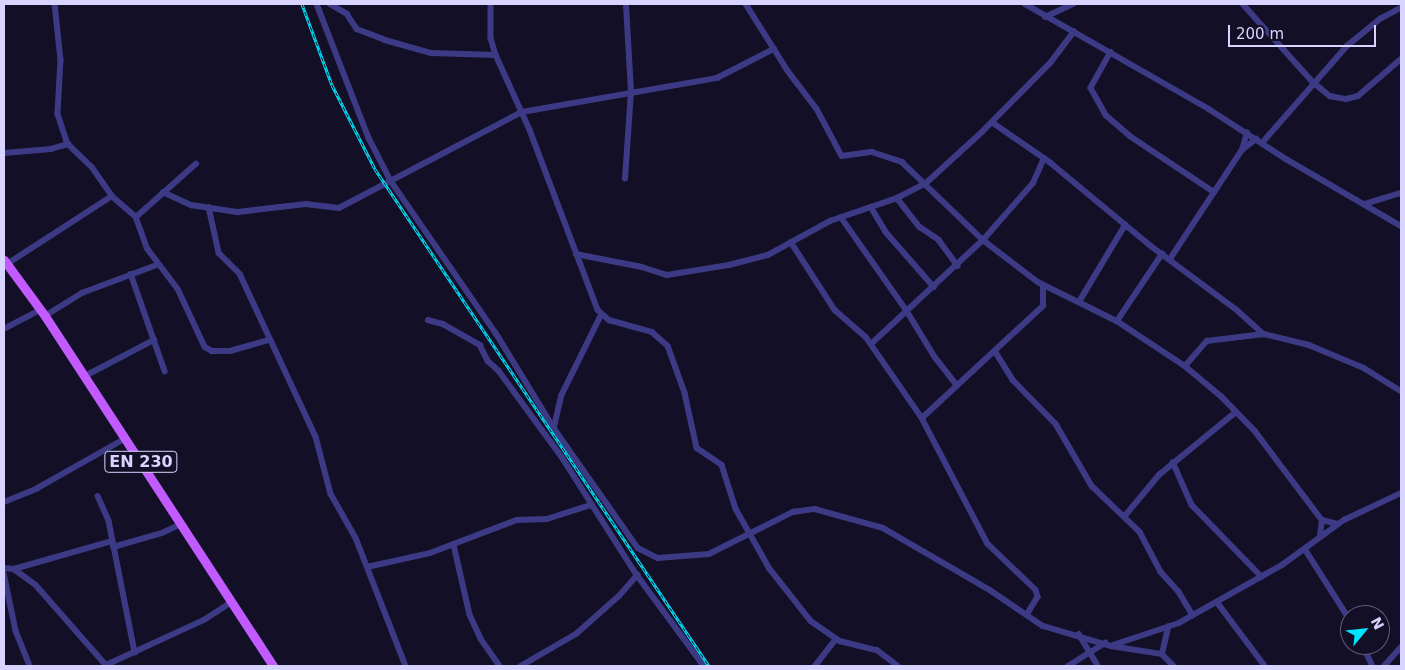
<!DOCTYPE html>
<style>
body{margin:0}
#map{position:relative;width:1405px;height:670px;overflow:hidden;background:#130f26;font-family:"DejaVu Sans",sans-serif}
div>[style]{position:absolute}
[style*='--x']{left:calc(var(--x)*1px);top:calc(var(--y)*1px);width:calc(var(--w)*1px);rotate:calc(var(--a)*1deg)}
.street>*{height:5.5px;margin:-2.75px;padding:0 2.75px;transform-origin:2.75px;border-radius:2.75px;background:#3d3a85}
.primary>*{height:9px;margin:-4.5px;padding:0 4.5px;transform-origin:4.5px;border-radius:4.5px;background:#c25bff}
.rail>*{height:3px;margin-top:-1.5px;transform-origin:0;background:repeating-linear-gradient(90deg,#130f26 0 4px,#00e5ff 0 8px);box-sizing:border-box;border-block:1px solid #00e5ff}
span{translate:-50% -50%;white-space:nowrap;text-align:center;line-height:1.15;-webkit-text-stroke:4px #130f26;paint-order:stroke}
.shield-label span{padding:1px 4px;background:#130f26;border:1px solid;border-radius:4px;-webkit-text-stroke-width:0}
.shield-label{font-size:16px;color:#d9d4ff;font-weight:700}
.frame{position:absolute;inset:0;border:5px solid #d9d4ff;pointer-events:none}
.north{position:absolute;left:1340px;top:605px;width:50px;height:50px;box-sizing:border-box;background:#130f26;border:1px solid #625e7d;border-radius:50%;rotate:62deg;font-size:14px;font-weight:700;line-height:20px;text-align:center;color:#d9d4ff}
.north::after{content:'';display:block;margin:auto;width:18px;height:22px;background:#00e5ff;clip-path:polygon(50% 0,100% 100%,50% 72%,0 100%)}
.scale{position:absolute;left:1228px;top:25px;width:148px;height:22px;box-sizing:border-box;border:2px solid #d9d4ff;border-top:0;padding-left:6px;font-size:15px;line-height:18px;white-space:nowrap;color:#d9d4ff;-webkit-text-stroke:4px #130f26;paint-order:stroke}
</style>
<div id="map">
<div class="street">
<i style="--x:55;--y:4;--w:56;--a:83.9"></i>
<i style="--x:61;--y:60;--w:54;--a:93.2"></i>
<i style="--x:58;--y:114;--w:32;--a:72"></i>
<i style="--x:68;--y:144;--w:33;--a:44"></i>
<i style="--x:92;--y:167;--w:35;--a:55"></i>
<i style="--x:112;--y:196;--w:32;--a:41"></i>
<i style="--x:136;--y:217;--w:33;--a:70"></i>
<i style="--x:147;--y:248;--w:51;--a:52.9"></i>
<i style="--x:178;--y:289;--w:64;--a:65"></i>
<i style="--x:205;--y:347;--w:8;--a:30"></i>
<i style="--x:212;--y:351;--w:18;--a:0"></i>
<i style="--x:230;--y:351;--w:41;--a:-15.8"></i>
<i style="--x:317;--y:4;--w:144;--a:68.8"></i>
<i style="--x:369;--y:138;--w:48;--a:62.9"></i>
<i style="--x:391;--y:181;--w:185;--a:55.4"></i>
<i style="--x:496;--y:333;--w:111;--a:58.6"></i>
<i style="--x:554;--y:428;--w:146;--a:55"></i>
<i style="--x:638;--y:548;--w:22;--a:27"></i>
<i style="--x:658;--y:558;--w:51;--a:-4.5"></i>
<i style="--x:709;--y:554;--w:94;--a:-26.6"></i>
<i style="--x:793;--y:512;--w:22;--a:-8"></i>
<i style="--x:815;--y:509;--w:71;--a:15.6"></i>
<i style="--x:883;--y:528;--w:124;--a:30.1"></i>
<i style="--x:990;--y:590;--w:64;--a:34.2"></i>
<i style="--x:1043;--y:626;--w:71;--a:16.4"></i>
<i style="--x:1111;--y:646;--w:52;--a:8.9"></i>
<i style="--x:1162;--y:654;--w:17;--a:45"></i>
<i style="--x:330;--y:4;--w:20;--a:30"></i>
<i style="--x:347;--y:14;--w:18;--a:56"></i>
<i style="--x:357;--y:29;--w:30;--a:21"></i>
<i style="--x:385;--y:40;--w:48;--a:15.8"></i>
<i style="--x:431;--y:53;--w:65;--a:1.8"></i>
<i style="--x:491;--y:4;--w:34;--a:90"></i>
<i style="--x:491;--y:38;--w:18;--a:74"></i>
<i style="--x:496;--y:55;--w:82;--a:65.6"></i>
<i style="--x:530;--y:130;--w:192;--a:69.3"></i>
<i style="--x:598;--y:310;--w:15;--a:42"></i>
<i style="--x:609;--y:320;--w:45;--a:15.6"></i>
<i style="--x:652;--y:332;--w:21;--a:41"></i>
<i style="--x:668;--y:346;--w:50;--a:70.1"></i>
<i style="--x:685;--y:393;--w:56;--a:77.7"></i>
<i style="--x:697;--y:448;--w:30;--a:34"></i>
<i style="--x:722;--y:465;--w:46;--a:72.3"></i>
<i style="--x:736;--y:509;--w:69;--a:60.5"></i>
<i style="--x:770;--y:569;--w:66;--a:51.7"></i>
<i style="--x:811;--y:621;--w:35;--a:35"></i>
<i style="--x:840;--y:641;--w:38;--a:14"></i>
<i style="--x:877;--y:650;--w:26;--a:37"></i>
<i style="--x:746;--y:4;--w:79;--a:57.9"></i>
<i style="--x:788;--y:71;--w:48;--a:52.7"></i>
<i style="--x:817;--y:109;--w:53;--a:62"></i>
<i style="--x:842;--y:156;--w:30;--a:-8"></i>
<i style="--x:872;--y:152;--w:32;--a:18"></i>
<i style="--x:902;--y:162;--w:112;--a:43.9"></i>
<i style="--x:983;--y:240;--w:69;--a:37.4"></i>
<i style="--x:1038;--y:282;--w:88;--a:26.3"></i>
<i style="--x:1117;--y:321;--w:82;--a:33.5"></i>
<i style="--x:1185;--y:366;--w:47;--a:39.8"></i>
<i style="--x:1221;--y:396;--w:49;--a:45.8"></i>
<i style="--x:1255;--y:431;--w:111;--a:53"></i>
<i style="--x:1322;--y:520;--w:16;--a:14"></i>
<i style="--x:1025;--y:4;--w:212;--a:29.7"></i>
<i style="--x:1209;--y:109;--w:92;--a:33"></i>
<i style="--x:1286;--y:159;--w:133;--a:30.2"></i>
<i style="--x:1243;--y:4;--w:106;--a:48.1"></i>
<i style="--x:1314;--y:83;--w:21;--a:39"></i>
<i style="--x:1330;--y:96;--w:16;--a:11"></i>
<i style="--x:1346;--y:99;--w:12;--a:-14"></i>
<i style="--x:1358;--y:96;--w:57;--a:-40.7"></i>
<i style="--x:1045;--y:17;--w:31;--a:-25"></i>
<i style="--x:1111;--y:52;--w:41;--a:119.1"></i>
<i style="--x:1091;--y:88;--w:31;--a:61"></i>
<i style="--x:1106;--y:115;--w:32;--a:41"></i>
<i style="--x:1130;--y:136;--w:101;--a:33.7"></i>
<i style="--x:992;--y:122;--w:72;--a:34.8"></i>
<i style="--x:1051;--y:163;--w:130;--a:39.7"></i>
<i style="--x:1151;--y:246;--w:107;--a:36.7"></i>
<i style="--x:1237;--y:310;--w:36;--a:42"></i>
<i style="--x:1262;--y:143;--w:129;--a:-48.8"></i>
<i style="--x:1347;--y:46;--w:43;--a:-39.3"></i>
<i style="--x:1380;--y:19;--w:24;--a:-28"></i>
<i style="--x:1242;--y:150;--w:18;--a:-74"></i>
<i style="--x:4;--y:153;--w:47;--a:-4.9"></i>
<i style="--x:51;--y:149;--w:18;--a:-16"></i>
<i style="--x:625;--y:179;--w:87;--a:-86.1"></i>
<i style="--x:631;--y:92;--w:88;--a:-93.3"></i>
<i style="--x:163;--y:192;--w:31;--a:25"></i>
<i style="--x:191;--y:205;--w:48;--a:8.5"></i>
<i style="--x:238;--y:212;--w:68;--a:-6.7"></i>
<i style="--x:306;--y:204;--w:33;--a:7"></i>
<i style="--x:339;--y:208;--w:207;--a:-27.7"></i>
<i style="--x:522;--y:112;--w:198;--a:-9.9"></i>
<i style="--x:717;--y:78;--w:64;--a:-27"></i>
<i style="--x:897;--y:198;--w:37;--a:52"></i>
<i style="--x:920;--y:227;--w:23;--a:34"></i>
<i style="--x:939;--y:240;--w:32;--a:54"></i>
<i style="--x:1365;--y:204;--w:38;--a:-17"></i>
<i style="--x:209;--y:207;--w:47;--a:77.7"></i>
<i style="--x:219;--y:253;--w:30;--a:45"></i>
<i style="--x:240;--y:274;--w:180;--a:65"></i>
<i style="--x:316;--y:437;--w:59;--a:75.3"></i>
<i style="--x:331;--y:494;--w:51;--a:60.4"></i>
<i style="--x:356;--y:538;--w:137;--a:68.7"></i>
<i style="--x:871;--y:207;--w:29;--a:59"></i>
<i style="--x:886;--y:232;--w:73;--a:48.9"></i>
<i style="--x:136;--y:217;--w:80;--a:-41.5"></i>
<i style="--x:841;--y:217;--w:115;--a:54.9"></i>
<i style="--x:907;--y:311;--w:54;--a:58.7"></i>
<i style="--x:935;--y:357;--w:36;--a:52"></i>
<i style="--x:791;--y:242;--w:81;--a:57.1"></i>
<i style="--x:835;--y:310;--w:41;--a:41.1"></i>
<i style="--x:866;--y:337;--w:98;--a:55.3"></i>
<i style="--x:922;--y:418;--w:142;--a:62.4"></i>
<i style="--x:988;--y:544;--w:66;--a:43.8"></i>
<i style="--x:1036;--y:590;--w:7;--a:74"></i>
<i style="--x:1038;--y:597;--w:21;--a:121"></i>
<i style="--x:576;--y:254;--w:67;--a:11.1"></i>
<i style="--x:642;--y:267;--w:26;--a:18"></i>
<i style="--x:667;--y:275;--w:63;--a:-9.2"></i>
<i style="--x:729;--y:265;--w:40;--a:-14.4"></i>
<i style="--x:768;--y:255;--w:71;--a:-28.7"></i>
<i style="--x:830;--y:221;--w:71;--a:-18.9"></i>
<i style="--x:897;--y:198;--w:31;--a:-27"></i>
<i style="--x:925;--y:184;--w:77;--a:-42.4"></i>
<i style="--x:982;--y:132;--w:98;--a:-45.4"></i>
<i style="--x:1051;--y:62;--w:38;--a:-53"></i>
<i style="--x:1170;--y:259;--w:131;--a:-56.6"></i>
<i style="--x:1242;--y:150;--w:18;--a:-38"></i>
<i style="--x:7;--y:264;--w:125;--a:-32.9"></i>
<i style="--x:131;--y:274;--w:103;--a:70.7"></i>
<i style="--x:1079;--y:302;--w:90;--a:-59.1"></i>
<i style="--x:45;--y:316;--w:44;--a:-31.9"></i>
<i style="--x:82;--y:293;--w:80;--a:-20.5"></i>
<i style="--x:428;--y:320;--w:16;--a:15"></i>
<i style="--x:443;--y:324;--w:43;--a:29.6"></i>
<i style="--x:480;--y:345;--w:18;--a:63"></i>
<i style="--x:488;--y:361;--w:15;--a:42"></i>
<i style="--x:499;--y:371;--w:107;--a:53.8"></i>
<i style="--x:562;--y:457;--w:140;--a:57.6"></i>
<i style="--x:637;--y:575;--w:113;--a:53.6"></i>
<i style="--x:1117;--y:321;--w:81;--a:-56.1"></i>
<i style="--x:4;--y:329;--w:41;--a:-27.8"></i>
<i style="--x:871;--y:344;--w:153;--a:-42.9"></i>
<i style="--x:983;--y:240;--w:76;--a:-48.7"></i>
<i style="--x:1033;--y:183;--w:27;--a:-66"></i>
<i style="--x:995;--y:351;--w:34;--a:58"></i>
<i style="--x:1013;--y:380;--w:62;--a:45.7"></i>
<i style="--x:1056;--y:424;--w:72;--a:59.9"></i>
<i style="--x:1092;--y:486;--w:66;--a:43.8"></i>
<i style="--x:1140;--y:532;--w:45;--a:62.3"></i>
<i style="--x:1161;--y:572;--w:27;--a:48"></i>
<i style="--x:1179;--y:592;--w:27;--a:59"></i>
<i style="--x:1185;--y:366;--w:33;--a:-49"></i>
<i style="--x:1207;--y:341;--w:57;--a:-7"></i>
<i style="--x:1264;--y:334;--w:46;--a:13.7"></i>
<i style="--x:1309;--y:345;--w:60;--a:22.7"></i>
<i style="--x:1364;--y:368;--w:44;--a:31.9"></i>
<i style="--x:85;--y:376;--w:78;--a:-27.6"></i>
<i style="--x:922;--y:418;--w:165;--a:-42.8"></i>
<i style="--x:1043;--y:306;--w:21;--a:-90"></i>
<i style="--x:554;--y:427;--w:32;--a:-77"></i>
<i style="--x:561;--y:396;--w:90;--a:-63.7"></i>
<i style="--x:1173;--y:462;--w:47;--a:66.2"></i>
<i style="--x:1192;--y:505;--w:100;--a:45.8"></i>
<i style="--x:98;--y:496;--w:27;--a:66"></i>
<i style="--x:109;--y:521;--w:134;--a:78.8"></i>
<i style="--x:4;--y:502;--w:35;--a:-22"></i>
<i style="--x:36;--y:489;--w:103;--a:-29.5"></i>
<i style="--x:1124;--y:517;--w:55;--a:-50.2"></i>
<i style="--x:1159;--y:475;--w:99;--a:-39.3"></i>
<i style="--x:1320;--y:536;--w:16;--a:-83"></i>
<i style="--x:454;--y:545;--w:72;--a:77.1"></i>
<i style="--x:470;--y:615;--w:26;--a:65"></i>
<i style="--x:481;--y:639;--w:33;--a:55"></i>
<i style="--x:113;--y:547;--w:51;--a:-15.9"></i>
<i style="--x:162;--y:533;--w:21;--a:-25"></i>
<i style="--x:1305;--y:549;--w:84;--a:57.6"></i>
<i style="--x:367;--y:567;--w:65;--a:-12.5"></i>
<i style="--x:430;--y:553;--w:93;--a:-20.8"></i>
<i style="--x:517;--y:520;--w:30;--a:-2"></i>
<i style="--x:547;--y:519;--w:46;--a:-17.7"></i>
<i style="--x:4;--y:568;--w:10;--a:6"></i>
<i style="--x:14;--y:569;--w:27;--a:36"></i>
<i style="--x:36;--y:585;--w:108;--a:48.8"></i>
<i style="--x:14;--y:569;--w:102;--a:-15.9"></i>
<i style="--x:4;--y:573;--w:59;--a:78.3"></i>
<i style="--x:16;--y:631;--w:38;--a:68"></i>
<i style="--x:1217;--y:602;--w:80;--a:53.1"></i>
<i style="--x:1079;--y:634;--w:37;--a:59"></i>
<i style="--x:1113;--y:645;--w:70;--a:-18.4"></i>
<i style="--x:1179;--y:623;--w:118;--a:-29.4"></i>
<i style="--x:1282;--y:565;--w:77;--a:-36"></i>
<i style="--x:1344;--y:520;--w:63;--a:-25.3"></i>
<i style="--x:1363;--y:645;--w:23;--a:65"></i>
<i style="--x:1162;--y:654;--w:28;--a:-77"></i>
<i style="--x:106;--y:665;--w:108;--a:-24.7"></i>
<i style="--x:204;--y:620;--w:33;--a:-33"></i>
<i style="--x:521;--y:666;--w:64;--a:-30.2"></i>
<i style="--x:576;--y:634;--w:57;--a:-41.5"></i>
<i style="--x:619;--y:596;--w:28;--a:-49"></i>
<i style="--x:815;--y:666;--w:34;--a:-52"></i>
<i style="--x:1068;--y:666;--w:44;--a:-31.9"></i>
<i style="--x:1384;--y:666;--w:25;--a:-48"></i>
</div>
<div class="primary">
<i style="--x:4;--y:260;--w:69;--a:53.8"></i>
<i style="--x:45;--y:316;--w:418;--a:56.9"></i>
</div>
<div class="rail">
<i style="--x:302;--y:4;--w:86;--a:69.7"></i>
<i style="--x:332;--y:85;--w:94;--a:62.9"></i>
<i style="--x:375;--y:169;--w:599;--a:56.1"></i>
</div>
<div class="shield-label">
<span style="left:141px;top:462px">EN 230</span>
</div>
<div class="frame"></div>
<div class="north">N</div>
<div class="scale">200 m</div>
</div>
